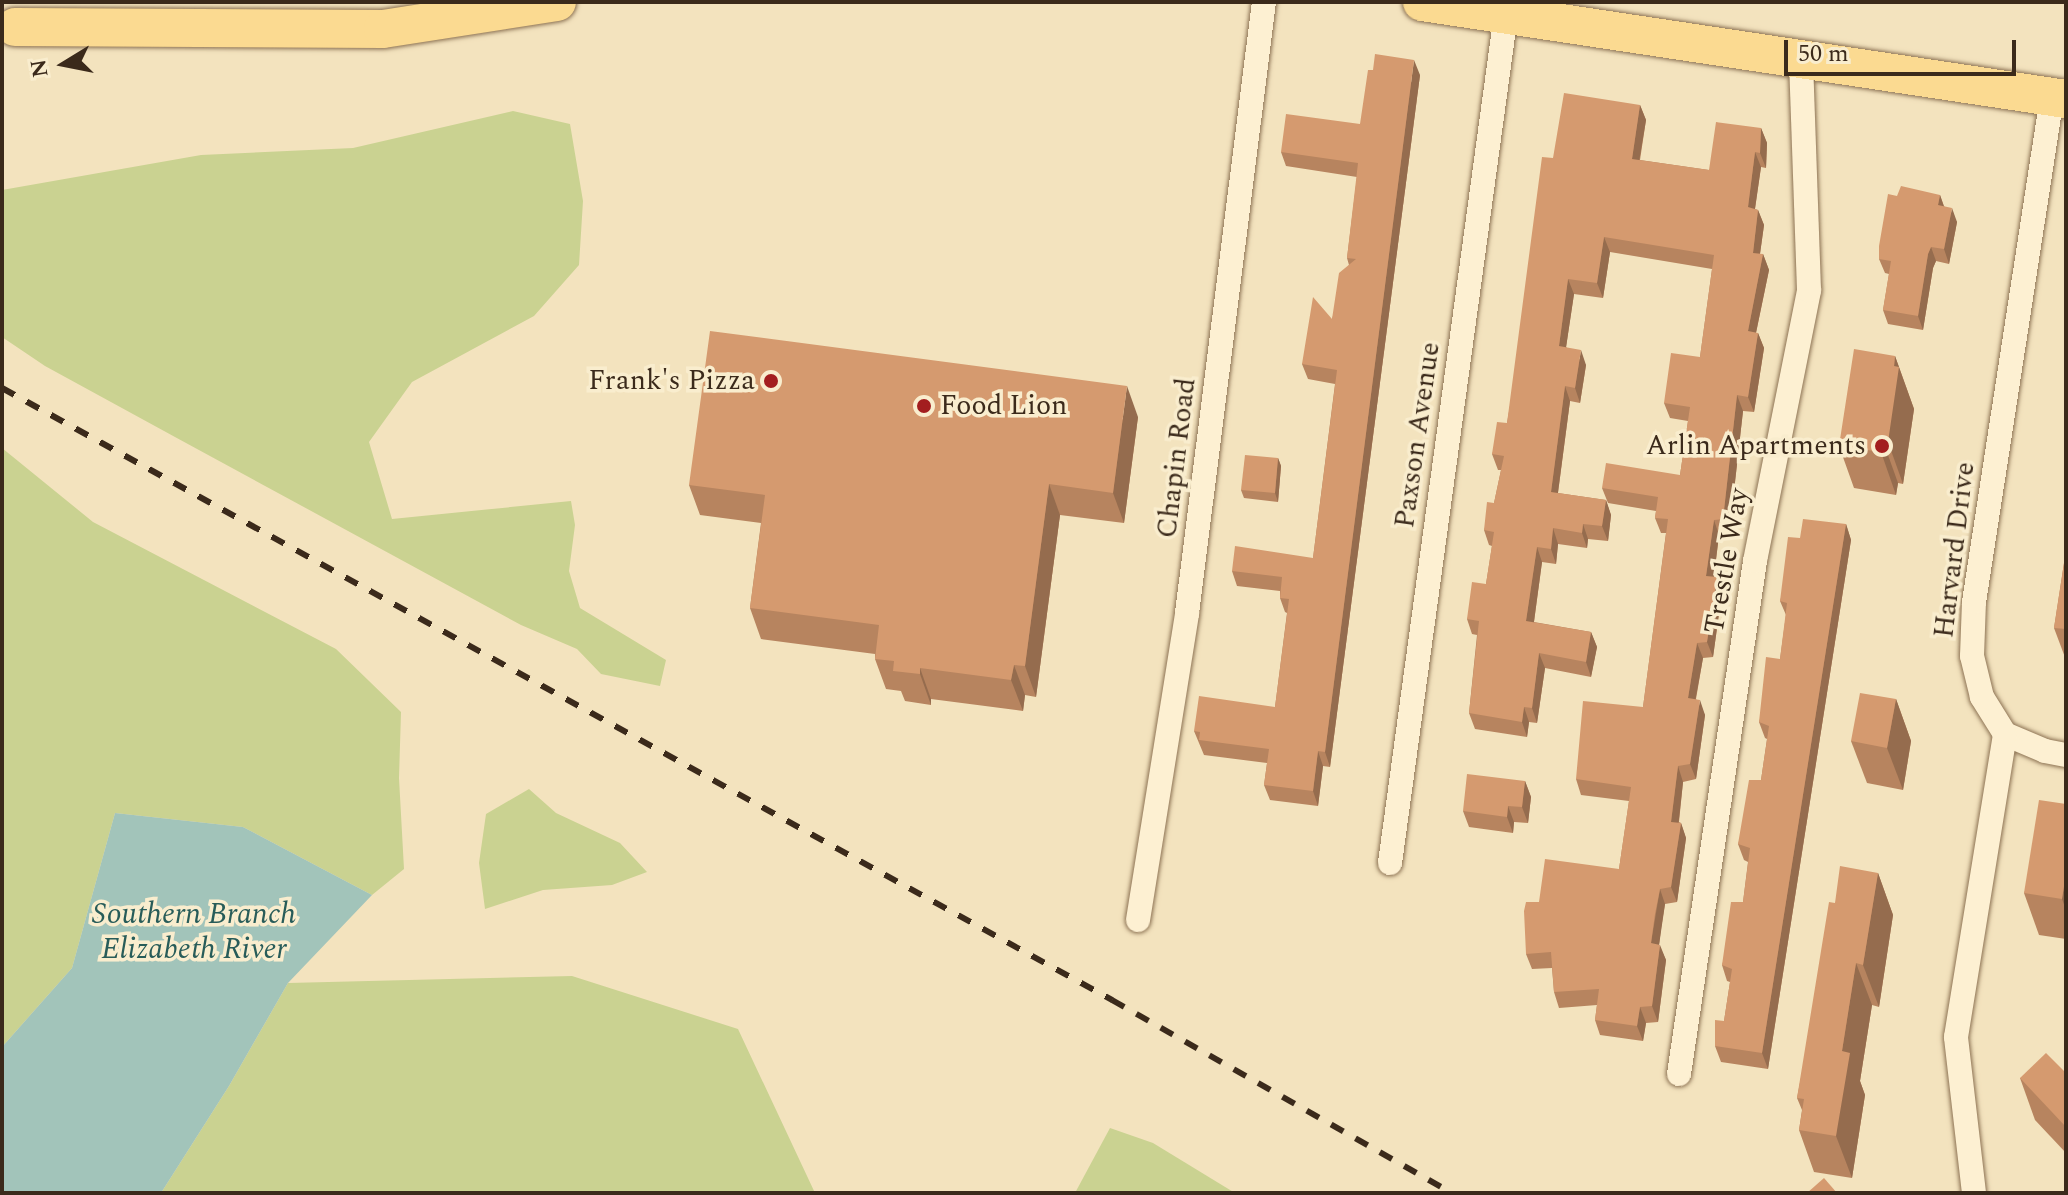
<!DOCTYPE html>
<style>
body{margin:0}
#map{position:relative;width:2068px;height:1195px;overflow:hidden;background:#f3e3be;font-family:Spectral,serif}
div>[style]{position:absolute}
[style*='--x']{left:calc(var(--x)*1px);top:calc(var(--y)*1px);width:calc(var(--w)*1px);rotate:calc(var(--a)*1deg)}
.green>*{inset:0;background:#cad291}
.water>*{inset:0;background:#a2c4ba}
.roads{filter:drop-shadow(0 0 2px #8d7354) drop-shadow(0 0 2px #8d7354)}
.street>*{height:24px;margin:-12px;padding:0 12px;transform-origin:12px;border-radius:12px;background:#fdf0d2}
.primary>*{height:38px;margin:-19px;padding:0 19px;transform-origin:19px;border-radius:19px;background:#fbda91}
.rail>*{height:6px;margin-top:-3px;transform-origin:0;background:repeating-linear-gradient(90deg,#3b2a1b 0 14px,transparent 0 28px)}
.wall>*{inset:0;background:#b7845f}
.shaded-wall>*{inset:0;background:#956c4e}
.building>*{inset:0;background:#d59a6f}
.dots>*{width:22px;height:22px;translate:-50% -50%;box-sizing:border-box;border:4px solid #f9edce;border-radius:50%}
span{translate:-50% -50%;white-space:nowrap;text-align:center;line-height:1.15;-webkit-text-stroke:7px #f9edce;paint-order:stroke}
.poi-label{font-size:28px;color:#3b2a1b}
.right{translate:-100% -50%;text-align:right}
.left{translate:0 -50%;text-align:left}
.street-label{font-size:28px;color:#3b2a1b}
.water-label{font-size:30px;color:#285c59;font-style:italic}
.frame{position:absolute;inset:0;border:4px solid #3b2a1b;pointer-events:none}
.north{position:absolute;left:24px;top:24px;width:80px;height:80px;-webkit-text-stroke:6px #f9edce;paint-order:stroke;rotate:260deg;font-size:22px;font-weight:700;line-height:32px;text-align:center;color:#3b2a1b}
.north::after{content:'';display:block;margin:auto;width:28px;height:36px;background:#3b2a1b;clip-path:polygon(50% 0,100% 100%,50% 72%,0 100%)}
.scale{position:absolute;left:1784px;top:40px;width:232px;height:36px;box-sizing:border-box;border:4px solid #3b2a1b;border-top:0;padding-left:10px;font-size:24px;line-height:28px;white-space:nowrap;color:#3b2a1b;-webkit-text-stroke:6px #f9edce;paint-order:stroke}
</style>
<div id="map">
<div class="green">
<i style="clip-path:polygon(513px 111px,570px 124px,583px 201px,579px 265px,534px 316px,412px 382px,369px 442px,392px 519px,571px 501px,575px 525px,569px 571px,580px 608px,666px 660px,660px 686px,601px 674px,577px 649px,521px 625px,175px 437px,45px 366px,2px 337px,2px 190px,201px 155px,353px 148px)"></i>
<i style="clip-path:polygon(2px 448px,93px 522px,336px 649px,401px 712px,399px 778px,404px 869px,372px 895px,243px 827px,115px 813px,72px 968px,2px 1047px)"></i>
<i style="clip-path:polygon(529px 789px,556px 813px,620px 843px,647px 872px,612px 885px,543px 890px,485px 909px,479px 863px,486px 814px)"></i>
<i style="clip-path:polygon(572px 976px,738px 1029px,815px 1193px,161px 1193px,229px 1086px,288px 983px)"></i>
<i style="clip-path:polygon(1110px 1128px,1153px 1143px,1235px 1193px,1075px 1193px)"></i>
</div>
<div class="water">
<i style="clip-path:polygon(115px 813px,243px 827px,372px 895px,288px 983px,229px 1086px,161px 1193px,2px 1193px,2px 1047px,72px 968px)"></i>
</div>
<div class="roads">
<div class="street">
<i style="--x:2005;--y:734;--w:43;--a:23"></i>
<i style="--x:2045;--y:751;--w:21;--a:11"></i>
<i style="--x:1390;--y:863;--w:857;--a:-82.22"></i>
<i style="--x:1138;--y:920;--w:311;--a:-80.9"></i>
<i style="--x:1187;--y:613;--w:616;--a:-82.82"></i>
<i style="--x:1679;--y:1074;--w:519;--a:-81.57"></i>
<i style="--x:1755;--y:561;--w:276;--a:-78.7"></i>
<i style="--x:1809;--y:290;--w:232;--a:-92"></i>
<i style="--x:1974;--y:1193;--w:157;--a:-96.6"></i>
<i style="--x:1956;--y:1037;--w:307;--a:-80.8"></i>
<i style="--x:2005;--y:734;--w:44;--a:-121.9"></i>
<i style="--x:1982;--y:697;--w:42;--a:-103.7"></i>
<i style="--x:1972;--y:656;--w:54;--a:-87.9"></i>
<i style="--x:1974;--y:602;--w:511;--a:-81.22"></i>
</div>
<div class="primary">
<i style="--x:1422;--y:2;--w:651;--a:8.57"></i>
<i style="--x:15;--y:27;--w:368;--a:0.3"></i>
<i style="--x:383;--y:29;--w:176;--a:-8.8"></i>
</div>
</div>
<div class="rail">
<i style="--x:2;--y:388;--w:1268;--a:28.87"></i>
<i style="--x:1112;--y:1000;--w:391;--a:29.6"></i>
</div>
<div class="wall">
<i style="clip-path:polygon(1420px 75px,1330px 767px,1323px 766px,1318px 806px,1270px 800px,1264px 785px,1267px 763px,1204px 755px,1194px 731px,1275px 707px,1287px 613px,1285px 612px,1280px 598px,1280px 591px,1237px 586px,1232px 571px,1313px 558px,1335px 384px,1308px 379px,1302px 364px,1332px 319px,1349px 265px,1347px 258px,1357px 177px,1286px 166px,1281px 152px,1360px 124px)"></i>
<i style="clip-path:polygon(1640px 105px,1646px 120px,1640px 160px,1709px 170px,1761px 128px,1767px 143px,1766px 168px,1761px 167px,1755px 209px,1758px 210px,1764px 225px,1760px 254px,1763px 254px,1769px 270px,1756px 333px,1758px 333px,1764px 348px,1754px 412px,1743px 411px,1729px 535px,1719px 535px,1714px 577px,1722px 592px,1713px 657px,1703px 658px,1696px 699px,1705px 715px,1696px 779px,1683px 782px,1679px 822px,1681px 823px,1686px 838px,1677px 902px,1665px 904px,1661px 929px,1659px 945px,1666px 960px,1658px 1022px,1646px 1023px,1643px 1041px,1600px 1035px,1595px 1020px,1597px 1005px,1559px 1008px,1554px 992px,1552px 968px,1532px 969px,1526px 954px,1539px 902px,1619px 869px,1629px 801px,1581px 795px,1576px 779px,1643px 707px,1666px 533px,1661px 533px,1655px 518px,1656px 511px,1608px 503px,1602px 488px,1680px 475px,1688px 421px,1670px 418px,1664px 403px,1700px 357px,1712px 269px,1610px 252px,1603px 298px,1574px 294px,1566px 347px,1586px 365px,1580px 403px,1570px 401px,1558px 493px,1606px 500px,1611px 515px,1608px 541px,1588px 539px,1587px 548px,1558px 544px,1556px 564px,1542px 562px,1534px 622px,1591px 632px,1597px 647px,1591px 677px,1545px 668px,1537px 723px,1529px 722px,1527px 737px,1475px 729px,1469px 713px,1477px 635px,1472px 634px,1467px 619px,1486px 584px,1492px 546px,1489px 545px,1484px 530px,1494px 503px,1501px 470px,1498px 470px,1492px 454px,1507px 423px,1553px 158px)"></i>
<i style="clip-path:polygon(1940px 195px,1944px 206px,1957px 222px,1949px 264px,1936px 261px,1933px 268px,1923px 330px,1888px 324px,1883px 310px,1889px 274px,1885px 273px,1879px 259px,1897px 196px)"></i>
<i style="clip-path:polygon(1895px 356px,1914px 409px,1903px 484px,1898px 483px,1896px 495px,1854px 488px,1839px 446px)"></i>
<i style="clip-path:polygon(1138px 417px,1124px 523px,1060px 515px,1036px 697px,1025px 695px,1023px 711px,931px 699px,931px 705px,905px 701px,901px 691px,886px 689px,875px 659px,875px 654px,761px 639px,750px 608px,761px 523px,700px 515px,689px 485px)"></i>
<i style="clip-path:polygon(1278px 458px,1281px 466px,1278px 502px,1244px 498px,1241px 490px)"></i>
<i style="clip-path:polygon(1846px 524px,1851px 540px,1768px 1069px,1721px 1062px,1715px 1046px,1724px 1021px,1730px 982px,1727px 981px,1722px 965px,1743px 902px,1748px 862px,1744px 860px,1738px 844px,1761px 780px,1767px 739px,1765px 738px,1759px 722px,1780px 659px,1786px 615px,1780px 601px,1800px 538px)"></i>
<i style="clip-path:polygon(2066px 550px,2066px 660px,2054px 628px)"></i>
<i style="clip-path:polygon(1896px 699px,1911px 741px,1903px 790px,1867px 783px,1851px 741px)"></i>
<i style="clip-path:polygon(1525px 781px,1531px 797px,1528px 823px,1514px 822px,1513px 833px,1469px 827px,1463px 811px)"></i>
<i style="clip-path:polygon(2066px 804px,2066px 939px,2039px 935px,2024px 893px)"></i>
<i style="clip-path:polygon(1878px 873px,1893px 915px,1879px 1007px,1872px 1005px,1860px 1081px,1865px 1095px,1852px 1178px,1814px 1172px,1799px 1130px,1802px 1110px,1797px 1098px,1835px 903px)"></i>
<i style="clip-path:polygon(2066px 1073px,2066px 1153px,2035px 1120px,2020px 1078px)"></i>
</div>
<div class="shaded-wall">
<i style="clip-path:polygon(1414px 60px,1420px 75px,1330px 767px,1325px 752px)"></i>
<i style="clip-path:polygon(1640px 105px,1646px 120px,1637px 174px,1632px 159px)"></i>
<i style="clip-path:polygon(1761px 128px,1767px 143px,1766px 168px,1760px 153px)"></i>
<i style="clip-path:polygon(1755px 152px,1761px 167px,1753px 222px,1748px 207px)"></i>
<i style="clip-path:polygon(1940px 195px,1945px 210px,1938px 205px)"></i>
<i style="clip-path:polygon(1952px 208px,1957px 222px,1949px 264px,1944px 249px)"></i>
<i style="clip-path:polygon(1758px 210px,1764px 225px,1758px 268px,1753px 253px)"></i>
<i style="clip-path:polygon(1604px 237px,1610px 252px,1603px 298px,1597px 283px)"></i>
<i style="clip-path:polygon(1931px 247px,1936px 261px,1933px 268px,1923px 330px,1918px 316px,1928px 254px)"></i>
<i style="clip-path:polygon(1763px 254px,1769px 270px,1753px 347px,1748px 331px)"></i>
<i style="clip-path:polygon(1568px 279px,1574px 294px,1564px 361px,1559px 346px)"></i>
<i style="clip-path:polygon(1758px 333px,1764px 348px,1754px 412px,1748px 397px)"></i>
<i style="clip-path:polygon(1581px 350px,1586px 365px,1580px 403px,1575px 388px)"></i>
<i style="clip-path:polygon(1895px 356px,1914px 409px,1903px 484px,1888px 442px)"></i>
<i style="clip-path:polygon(1127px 386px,1138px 417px,1124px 523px,1113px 493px)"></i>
<i style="clip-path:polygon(1565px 386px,1570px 401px,1556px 507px,1551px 492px)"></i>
<i style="clip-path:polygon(1737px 395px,1743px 411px,1729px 535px,1723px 519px)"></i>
<i style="clip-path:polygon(1883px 441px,1898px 483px,1896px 495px,1881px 452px)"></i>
<i style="clip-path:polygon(1278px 458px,1281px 466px,1278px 502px,1275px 493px)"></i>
<i style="clip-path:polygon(1049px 484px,1060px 515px,1036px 697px,1025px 666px)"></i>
<i style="clip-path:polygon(1606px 500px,1611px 515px,1608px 541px,1602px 526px)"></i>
<i style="clip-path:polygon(1714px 520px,1719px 535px,1712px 591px,1706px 576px)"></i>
<i style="clip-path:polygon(1583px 524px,1588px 539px,1587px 548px,1582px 533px)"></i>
<i style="clip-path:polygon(1846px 524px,1851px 540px,1768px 1069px,1762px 1053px)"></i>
<i style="clip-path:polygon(1553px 528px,1558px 544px,1556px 564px,1551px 549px)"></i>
<i style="clip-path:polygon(1537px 547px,1542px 562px,1532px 636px,1526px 621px)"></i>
<i style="clip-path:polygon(1717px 577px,1722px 592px,1713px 657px,1707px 642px)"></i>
<i style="clip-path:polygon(1591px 632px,1597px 647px,1591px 677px,1586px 662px)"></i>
<i style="clip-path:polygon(1697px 643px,1703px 658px,1693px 713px,1688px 698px)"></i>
<i style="clip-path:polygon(1539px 653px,1545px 668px,1537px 723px,1532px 708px)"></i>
<i style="clip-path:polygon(1014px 665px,1025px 695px,1023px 711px,1011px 680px)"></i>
<i style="clip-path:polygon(920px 668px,931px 699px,931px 705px,920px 674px)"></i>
<i style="clip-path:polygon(1896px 699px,1911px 741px,1903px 790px,1887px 748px)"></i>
<i style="clip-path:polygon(1700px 700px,1705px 715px,1696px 779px,1690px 764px)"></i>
<i style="clip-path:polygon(1524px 707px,1529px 722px,1527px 737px,1522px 722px)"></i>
<i style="clip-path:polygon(1318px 751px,1323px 766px,1318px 806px,1313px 791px)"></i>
<i style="clip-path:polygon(1678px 766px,1683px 782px,1677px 837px,1671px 822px)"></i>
<i style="clip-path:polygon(1525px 781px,1531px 797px,1528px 823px,1522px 807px)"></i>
<i style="clip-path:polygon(1508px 806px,1514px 822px,1513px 833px,1507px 817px)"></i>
<i style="clip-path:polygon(1681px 823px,1686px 838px,1677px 902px,1671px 887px)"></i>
<i style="clip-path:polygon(1878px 873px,1893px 915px,1879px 1007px,1863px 965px)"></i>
<i style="clip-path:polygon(2066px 873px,2066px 910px,2062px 899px)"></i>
<i style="clip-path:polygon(1660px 889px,1665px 904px,1657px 959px,1651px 943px)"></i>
<i style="clip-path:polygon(1660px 945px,1666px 960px,1658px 1022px,1652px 1006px)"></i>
<i style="clip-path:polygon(1856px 963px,1872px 1005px,1860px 1081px,1865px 1095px,1852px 1178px,1836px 1136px,1842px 1051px)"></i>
<i style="clip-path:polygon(1640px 1007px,1646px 1023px,1643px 1041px,1637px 1026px)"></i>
</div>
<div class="building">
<i style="clip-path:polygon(1375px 54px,1414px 60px,1325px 752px,1318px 751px,1313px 791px,1264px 785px,1269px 749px,1199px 740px,1200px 732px,1194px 731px,1199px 696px,1275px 707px,1289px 599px,1280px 598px,1282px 577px,1232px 571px,1235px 546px,1313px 558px,1337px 370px,1302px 364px,1313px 297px,1332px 319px,1339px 273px,1356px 259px,1347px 258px,1358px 163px,1281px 152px,1286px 114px,1360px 124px,1368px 70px,1373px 70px)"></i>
<i style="clip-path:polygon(1564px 93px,1640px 105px,1632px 159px,1709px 170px,1716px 122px,1761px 128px,1760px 153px,1755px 152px,1748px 207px,1758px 210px,1753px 253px,1763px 254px,1748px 331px,1758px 333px,1748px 397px,1737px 395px,1723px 519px,1714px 520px,1706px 576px,1717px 577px,1707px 642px,1697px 643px,1688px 698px,1700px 700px,1690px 764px,1678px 766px,1671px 822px,1681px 823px,1671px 887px,1660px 889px,1655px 914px,1651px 943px,1660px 945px,1652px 1006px,1640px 1007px,1637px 1026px,1595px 1020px,1599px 989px,1554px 992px,1551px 952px,1526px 954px,1524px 911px,1526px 902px,1539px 902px,1545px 859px,1619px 869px,1631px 787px,1576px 779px,1583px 701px,1643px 707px,1668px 519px,1655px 518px,1658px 497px,1602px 488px,1606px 463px,1680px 475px,1690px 407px,1664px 403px,1671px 353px,1700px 357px,1714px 255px,1604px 237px,1597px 283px,1568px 279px,1559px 346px,1581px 350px,1575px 388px,1565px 386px,1551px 492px,1606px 500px,1602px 526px,1583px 524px,1582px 533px,1553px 528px,1551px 549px,1537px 547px,1526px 621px,1591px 632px,1586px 662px,1539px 653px,1532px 708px,1524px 707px,1522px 722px,1469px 713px,1479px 621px,1467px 619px,1472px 582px,1486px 584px,1494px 532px,1484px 530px,1487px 502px,1494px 503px,1504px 456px,1492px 454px,1497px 422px,1507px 423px,1542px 157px,1553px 158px)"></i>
<i style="clip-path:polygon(1901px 186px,1940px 195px,1938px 205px,1952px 208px,1944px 249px,1931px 247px,1928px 254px,1918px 316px,1883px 310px,1891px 261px,1879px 259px,1879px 246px,1888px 194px,1897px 196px)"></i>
<i style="clip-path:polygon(710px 331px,1127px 386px,1113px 493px,1049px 484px,1025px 666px,1014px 665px,1011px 680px,920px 668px,920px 674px,893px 671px,894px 661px,875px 659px,879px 625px,750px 608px,765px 495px,689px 485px)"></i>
<i style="clip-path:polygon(1854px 349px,1895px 356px,1894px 366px,1899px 367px,1888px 442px,1883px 441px,1881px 452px,1839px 446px)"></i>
<i style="clip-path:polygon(1245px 455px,1278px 458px,1275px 493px,1241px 490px)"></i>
<i style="clip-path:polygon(1803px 519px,1846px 524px,1762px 1053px,1715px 1046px,1715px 1020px,1724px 1021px,1732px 969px,1722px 965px,1731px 902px,1743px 902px,1750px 848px,1738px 844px,1749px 780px,1761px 780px,1769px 726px,1759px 722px,1766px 657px,1780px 659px,1787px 603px,1780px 601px,1788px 537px,1800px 538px)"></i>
<i style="clip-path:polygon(2066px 550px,2066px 629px,2054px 628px)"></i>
<i style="clip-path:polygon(1860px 693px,1896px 699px,1887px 748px,1851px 741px)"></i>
<i style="clip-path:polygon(1467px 774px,1525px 781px,1522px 807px,1508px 806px,1507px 817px,1463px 811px)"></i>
<i style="clip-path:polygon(2039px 800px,2066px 804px,2066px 873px,2062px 899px,2024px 893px)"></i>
<i style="clip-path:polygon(1840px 866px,1878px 873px,1863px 965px,1856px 963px,1842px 1051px,1850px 1053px,1836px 1136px,1799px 1130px,1804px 1099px,1797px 1098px,1829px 902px,1835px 903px)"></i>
<i style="clip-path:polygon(2046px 1053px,2066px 1073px,2066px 1127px,2020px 1078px)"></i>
<i style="clip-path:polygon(1824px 1178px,1837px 1193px,1807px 1193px)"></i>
</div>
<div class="dots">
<i style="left:771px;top:381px;background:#a31e1f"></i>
<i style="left:924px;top:406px;background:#a31e1f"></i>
<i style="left:1882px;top:446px;background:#a31e1f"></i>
</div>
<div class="poi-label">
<span class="right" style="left:755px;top:381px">Frank's Pizza</span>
<span class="left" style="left:940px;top:406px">Food Lion</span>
<span class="right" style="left:1866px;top:446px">Arlin Apartments</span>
</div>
<div class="street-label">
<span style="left:1418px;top:435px;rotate:-82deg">Paxson Avenue</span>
<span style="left:1177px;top:458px;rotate:-83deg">Chapin Road</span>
<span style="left:1955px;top:550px;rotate:-83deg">Harvard Drive</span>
<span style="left:1727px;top:561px;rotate:-80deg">Trestle Way</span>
</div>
<div class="water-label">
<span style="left:194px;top:931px">Southern Branch<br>Elizabeth River</span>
</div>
<div class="frame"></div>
<div class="north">N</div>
<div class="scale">50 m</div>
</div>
